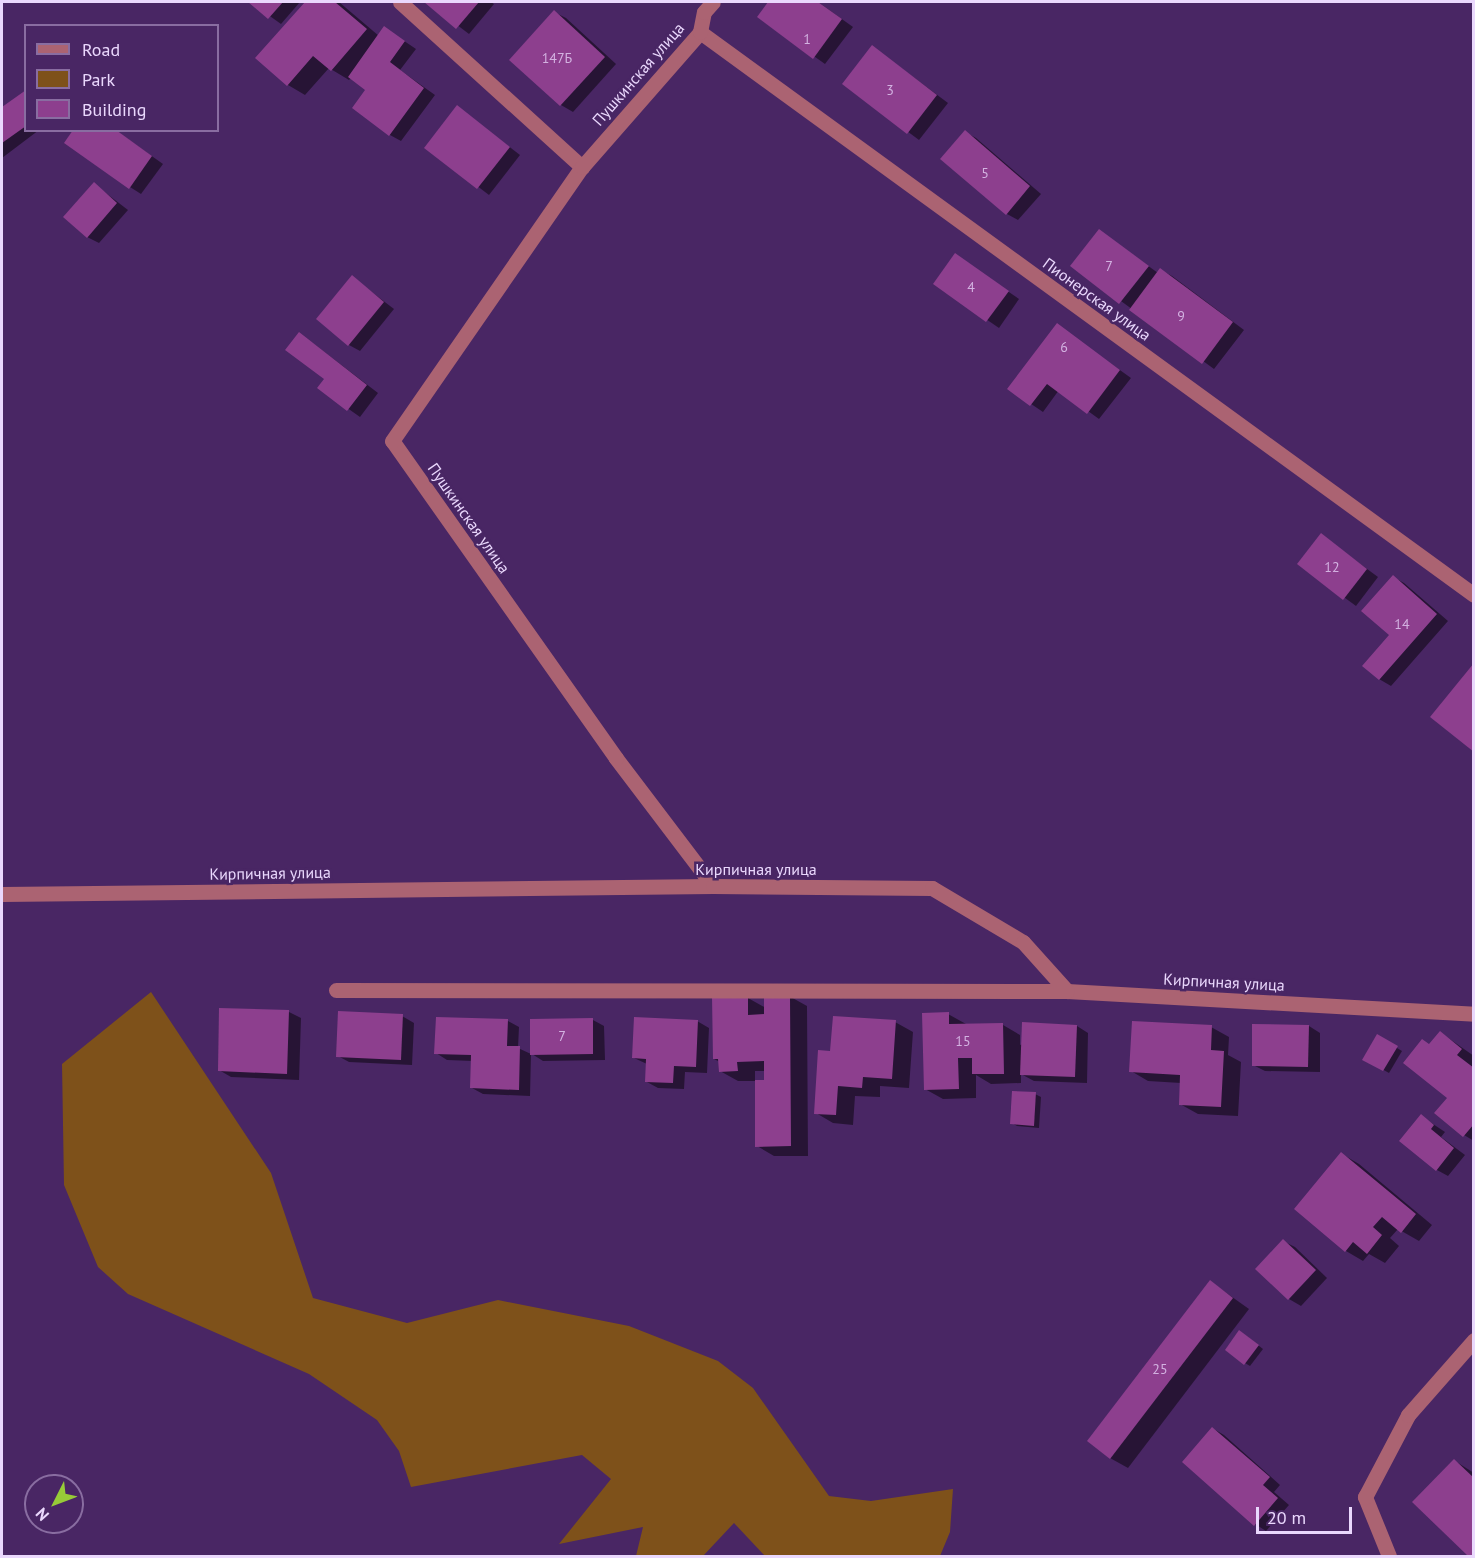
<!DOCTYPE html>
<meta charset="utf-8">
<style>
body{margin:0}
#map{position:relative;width:1475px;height:1558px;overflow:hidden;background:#492664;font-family:"PT Sans",sans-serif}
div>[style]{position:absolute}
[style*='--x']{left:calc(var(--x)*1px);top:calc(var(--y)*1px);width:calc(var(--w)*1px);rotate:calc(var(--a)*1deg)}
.green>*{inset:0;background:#7e511a}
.shadow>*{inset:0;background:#0007}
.building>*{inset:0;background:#8d3f8e}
.minor>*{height:15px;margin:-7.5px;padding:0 7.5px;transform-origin:7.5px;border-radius:7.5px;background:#ab6372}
span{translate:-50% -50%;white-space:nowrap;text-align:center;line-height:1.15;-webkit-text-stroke:5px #492664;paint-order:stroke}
.number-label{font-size:14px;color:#d3b2e1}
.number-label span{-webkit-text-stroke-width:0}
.street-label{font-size:16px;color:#ead8fd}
.frame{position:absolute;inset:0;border:3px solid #ead8fd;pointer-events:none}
.legend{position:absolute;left:24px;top:24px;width:195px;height:108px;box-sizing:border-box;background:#492664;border:2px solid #896da1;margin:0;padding:8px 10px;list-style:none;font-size:18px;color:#ead8fd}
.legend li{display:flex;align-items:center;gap:12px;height:30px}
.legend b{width:30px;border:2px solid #896da1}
.north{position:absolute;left:24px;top:1474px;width:60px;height:60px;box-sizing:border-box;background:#492664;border:2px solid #896da1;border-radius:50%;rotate:228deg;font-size:16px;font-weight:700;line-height:24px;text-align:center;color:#ead8fd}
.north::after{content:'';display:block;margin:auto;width:21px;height:27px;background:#97cb38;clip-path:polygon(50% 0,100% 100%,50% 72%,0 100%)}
.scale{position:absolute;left:1256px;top:1507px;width:96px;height:27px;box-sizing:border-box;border:3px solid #ead8fd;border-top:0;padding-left:8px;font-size:18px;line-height:21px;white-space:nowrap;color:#ead8fd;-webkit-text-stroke:4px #492664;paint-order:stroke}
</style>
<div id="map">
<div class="green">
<i style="clip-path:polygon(151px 992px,271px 1173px,313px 1298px,407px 1323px,498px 1300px,629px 1326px,718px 1361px,753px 1388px,829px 1496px,871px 1501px,953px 1489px,950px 1532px,940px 1556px,765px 1556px,734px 1523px,703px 1556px,636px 1556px,643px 1527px,559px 1544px,611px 1479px,582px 1455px,411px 1487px,399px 1451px,377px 1420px,309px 1374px,128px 1294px,98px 1267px,64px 1185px,62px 1064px)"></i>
</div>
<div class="shadow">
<i style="clip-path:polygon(250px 2px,300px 2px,281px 24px)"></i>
<i style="clip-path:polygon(307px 2px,339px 2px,379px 36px,385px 28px,416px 49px,400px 70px,435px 95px,401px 141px,390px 135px,367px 89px,351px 78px,349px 80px,329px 68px,305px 95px,288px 85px,257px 58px)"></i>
<i style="clip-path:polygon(427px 2px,491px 2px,494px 4px,469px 34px)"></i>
<i style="clip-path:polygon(770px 2px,818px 2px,853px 27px,825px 64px,759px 17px)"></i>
<i style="clip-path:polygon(554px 12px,566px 18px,616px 64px,573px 112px,561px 105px,511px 59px)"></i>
<i style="clip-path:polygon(873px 47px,948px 103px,919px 140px,844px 84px)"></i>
<i style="clip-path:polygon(26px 92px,26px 130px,39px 130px,2px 158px,2px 109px)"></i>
<i style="clip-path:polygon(457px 107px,520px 155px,489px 195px,426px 147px)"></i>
<i style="clip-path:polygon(115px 130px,163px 164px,141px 194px,130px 187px)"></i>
<i style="clip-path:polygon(965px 132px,976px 138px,1041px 194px,1018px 220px,1007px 214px)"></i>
<i style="clip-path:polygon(94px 184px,128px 210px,99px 243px,87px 237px)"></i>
<i style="clip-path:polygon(1100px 231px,1158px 273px,1161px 270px,1172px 276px,1244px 330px,1214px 369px,1073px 266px)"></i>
<i style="clip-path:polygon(955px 255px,1019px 299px,999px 328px,935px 284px)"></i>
<i style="clip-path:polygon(352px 277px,394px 309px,360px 351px,349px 345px)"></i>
<i style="clip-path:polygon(1057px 325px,1131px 378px,1099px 419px,1059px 390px,1043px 412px,1009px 389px)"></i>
<i style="clip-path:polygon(310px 341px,378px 393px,360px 417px,319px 388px,326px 379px)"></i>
<i style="clip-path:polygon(1321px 535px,1378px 577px,1356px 606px,1299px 564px)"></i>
<i style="clip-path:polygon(1393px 577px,1404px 583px,1448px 621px,1391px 686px,1379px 679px,1391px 634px)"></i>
<i style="clip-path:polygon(789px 996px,807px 1006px,808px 1156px,774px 1156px,757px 1146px,765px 1071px,755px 1071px,755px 1081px,738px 1081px,720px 1071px,720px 1062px,714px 1059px,748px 998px,766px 1008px)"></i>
<i style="clip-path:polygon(221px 1010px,289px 1012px,301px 1018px,299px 1080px,231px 1077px,219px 1070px)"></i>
<i style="clip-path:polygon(948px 1014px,966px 1024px,1003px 1025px,1020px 1035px,1020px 1045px,1077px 1026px,1088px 1033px,1087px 1083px,1034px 1081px,1021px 1074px,1021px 1083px,991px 1084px,976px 1075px,976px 1098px,943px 1099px,925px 1089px)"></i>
<i style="clip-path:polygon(402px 1016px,414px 1023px,412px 1065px,349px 1062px,338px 1056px)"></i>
<i style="clip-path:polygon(593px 1020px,604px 1026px,605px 1060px,543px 1061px,532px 1054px)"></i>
<i style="clip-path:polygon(508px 1021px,519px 1027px,518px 1048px,531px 1054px,530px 1096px,483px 1094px,472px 1088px,473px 1061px,447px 1060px,436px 1053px)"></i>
<i style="clip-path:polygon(697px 1021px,709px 1028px,707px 1073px,685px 1072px,684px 1089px,658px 1088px,647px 1082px,647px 1064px,634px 1058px)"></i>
<i style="clip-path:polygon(895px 1022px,913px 1032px,909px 1088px,880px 1086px,880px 1097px,855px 1096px,853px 1125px,833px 1123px,816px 1113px,831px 1053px)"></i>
<i style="clip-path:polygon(1309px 1026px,1320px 1033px,1320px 1072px,1265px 1071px,1253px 1065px)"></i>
<i style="clip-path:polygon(1211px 1027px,1229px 1037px,1228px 1055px,1241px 1062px,1238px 1116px,1198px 1114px,1180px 1104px,1181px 1083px,1148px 1081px,1131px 1071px)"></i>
<i style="clip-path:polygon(1441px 1033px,1474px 1056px,1474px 1141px,1464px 1135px,1431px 1045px)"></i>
<i style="clip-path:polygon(1377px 1036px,1402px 1051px,1389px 1073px,1364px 1059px)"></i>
<i style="clip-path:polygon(1035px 1094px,1041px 1097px,1039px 1128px,1017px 1126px,1012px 1123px)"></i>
<i style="clip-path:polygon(1421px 1116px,1445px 1132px,1441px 1137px,1465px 1155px,1448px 1176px,1437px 1170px)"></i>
<i style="clip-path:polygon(1342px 1154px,1359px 1164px,1432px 1225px,1419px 1241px,1398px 1229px,1390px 1238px,1399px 1246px,1385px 1263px,1369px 1254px,1363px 1261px,1346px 1251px,1296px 1209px)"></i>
<i style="clip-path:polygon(1283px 1241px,1295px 1247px,1327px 1278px,1301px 1306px,1289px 1299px,1257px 1269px)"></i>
<i style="clip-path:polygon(1211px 1282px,1249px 1309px,1128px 1468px,1110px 1458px)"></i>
<i style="clip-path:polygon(1245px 1335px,1263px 1349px,1250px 1366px,1245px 1363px)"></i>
<i style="clip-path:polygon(1212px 1428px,1224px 1435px,1280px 1485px,1274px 1492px,1289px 1505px,1266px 1531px,1255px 1524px)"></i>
<i style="clip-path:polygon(1455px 1461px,1474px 1473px,1474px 1556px,1470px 1556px,1415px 1502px)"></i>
</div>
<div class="building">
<i style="clip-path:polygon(248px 2px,283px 2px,268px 19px)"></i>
<i style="clip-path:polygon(305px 2px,335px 2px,367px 29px,331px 71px,313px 56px,287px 86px,255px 58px)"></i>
<i style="clip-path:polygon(424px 2px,479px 2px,456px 29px)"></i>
<i style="clip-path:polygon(768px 2px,818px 2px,842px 19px,813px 59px,757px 17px)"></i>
<i style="clip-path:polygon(554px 10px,605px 57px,560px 106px,509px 60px)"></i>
<i style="clip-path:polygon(384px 26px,405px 41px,390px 62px,424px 88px,389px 136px,352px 108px,365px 90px,348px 77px)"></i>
<i style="clip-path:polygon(872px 45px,937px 95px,907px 134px,842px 84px)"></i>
<i style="clip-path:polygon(26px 90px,26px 126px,2px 143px,2px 107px)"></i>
<i style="clip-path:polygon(457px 105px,510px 147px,477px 189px,424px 148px)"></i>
<i style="clip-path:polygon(73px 130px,116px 130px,152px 156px,129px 189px,64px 143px)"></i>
<i style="clip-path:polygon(965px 130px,1030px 186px,1006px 215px,940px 159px)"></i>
<i style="clip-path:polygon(94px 182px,117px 203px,87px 238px,63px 217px)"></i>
<i style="clip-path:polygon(1099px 229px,1149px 266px,1119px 304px,1070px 266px)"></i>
<i style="clip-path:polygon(955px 253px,1009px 291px,986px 322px,933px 284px)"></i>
<i style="clip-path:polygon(1160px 268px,1233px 322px,1202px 364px,1129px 310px)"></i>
<i style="clip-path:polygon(352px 275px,384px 302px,348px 346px,316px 319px)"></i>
<i style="clip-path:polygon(1057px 323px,1120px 370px,1087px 414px,1047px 384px,1030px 406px,1007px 389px)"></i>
<i style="clip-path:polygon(299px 332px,367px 385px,347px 411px,317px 388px,324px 379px,285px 350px)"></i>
<i style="clip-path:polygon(1321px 533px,1367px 569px,1343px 600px,1297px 564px)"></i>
<i style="clip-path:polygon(1393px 575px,1437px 614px,1379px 680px,1362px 666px,1389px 635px,1361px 611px)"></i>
<i style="clip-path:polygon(1474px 663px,1474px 752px,1430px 717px)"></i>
<i style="clip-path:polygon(764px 995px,790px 995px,791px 1146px,755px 1147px,755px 1080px,764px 1080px,764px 1061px,737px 1062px,738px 1071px,719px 1072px,718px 1059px,713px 1059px,712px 996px,748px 996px,748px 1015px,764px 1014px)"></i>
<i style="clip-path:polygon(219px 1008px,289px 1010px,287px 1074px,218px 1071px)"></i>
<i style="clip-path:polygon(338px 1011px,403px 1014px,401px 1060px,336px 1057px)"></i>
<i style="clip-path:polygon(949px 1012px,949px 1024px,1003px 1023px,1004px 1074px,972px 1074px,972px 1058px,958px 1058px,959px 1089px,924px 1090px,922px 1013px)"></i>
<i style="clip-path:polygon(833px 1016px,896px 1020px,892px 1079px,863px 1077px,862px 1088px,838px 1086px,836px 1115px,814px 1114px,818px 1050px,830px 1051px)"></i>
<i style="clip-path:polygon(436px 1017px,508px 1019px,507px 1046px,520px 1046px,519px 1090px,470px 1088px,471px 1055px,434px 1054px)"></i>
<i style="clip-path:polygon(634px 1017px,698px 1020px,696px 1067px,674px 1066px,673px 1083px,645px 1082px,646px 1059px,632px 1058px)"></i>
<i style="clip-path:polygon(593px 1018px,593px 1054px,530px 1055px,530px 1019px)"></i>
<i style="clip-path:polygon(1132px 1021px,1212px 1025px,1211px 1050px,1224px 1051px,1221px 1107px,1179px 1105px,1180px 1075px,1129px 1072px)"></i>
<i style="clip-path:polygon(1022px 1022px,1077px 1025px,1075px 1077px,1020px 1075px)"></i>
<i style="clip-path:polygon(1252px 1024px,1309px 1025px,1308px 1067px,1252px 1066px)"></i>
<i style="clip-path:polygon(1440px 1031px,1462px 1049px,1457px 1055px,1474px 1068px,1474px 1124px,1463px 1137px,1434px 1113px,1447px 1098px,1403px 1063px,1422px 1039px,1429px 1044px)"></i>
<i style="clip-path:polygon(1377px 1034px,1398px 1046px,1383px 1071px,1362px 1060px)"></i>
<i style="clip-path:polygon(1012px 1091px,1036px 1092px,1034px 1126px,1010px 1124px)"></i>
<i style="clip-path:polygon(1421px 1114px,1434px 1125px,1431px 1129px,1454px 1148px,1436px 1171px,1399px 1141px)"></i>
<i style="clip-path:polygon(1341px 1152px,1416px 1214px,1401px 1233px,1382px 1217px,1373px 1227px,1382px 1235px,1367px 1254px,1353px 1242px,1345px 1252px,1294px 1209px)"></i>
<i style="clip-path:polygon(1283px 1239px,1316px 1270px,1288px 1300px,1255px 1269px)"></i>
<i style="clip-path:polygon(1210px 1280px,1233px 1298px,1110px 1459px,1087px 1441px)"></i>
<i style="clip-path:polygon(1239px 1330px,1259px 1345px,1244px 1365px,1225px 1350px)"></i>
<i style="clip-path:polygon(1212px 1427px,1270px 1477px,1263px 1485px,1278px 1498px,1254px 1526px,1182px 1462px)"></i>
<i style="clip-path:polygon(1454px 1459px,1474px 1478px,1474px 1556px,1468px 1556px,1412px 1502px)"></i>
</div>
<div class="minor">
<i style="--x:400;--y:2;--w:246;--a:42.2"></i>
<i style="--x:700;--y:32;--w:957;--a:36.03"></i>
<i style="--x:713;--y:886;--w:161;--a:-127.2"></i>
<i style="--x:616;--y:758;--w:388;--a:-125.2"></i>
<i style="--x:392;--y:441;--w:333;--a:-55.3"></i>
<i style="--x:582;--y:167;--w:179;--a:-48.8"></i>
<i style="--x:700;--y:32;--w:20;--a:-79"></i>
<i style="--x:704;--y:12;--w:13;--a:-48"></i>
<i style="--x:2;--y:894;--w:711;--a:-0.64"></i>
<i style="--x:713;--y:886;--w:219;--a:0.5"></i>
<i style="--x:932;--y:888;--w:106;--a:30.7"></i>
<i style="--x:1023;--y:942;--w:66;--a:48.1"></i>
<i style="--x:1067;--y:991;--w:408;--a:3.2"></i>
<i style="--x:336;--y:990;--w:731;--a:0.08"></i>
<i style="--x:1389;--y:1556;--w:64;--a:-112.1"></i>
<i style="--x:1365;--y:1497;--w:93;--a:-62.3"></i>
<i style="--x:1408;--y:1415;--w:100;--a:-48.7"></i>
</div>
<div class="number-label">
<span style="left:807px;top:39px">1</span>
<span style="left:557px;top:58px">147Б</span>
<span style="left:890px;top:90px">3</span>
<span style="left:985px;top:173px">5</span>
<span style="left:1109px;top:266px">7</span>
<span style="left:971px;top:287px">4</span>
<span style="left:1181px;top:316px">9</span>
<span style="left:1064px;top:347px">6</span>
<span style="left:1332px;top:567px">12</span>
<span style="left:1402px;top:624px">14</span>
<span style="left:562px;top:1036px">7</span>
<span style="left:963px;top:1041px">15</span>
<span style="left:1160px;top:1369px">25</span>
</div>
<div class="street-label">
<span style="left:638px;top:74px;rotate:-49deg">Пушкинская улица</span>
<span style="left:1097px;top:299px;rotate:36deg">Пионерская улица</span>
<span style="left:469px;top:518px;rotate:55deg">Пушкинская улица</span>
<span style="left:756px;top:869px">Кирпичная улица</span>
<span style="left:270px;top:873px;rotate:-1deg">Кирпичная улица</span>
<span style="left:1224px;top:982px;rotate:3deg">Кирпичная улица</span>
</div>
<div class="frame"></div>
<ul class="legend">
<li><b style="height:8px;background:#ab6372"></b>Road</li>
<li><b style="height:16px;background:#7e511a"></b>Park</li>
<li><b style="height:16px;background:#8d3f8e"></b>Building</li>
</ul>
<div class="north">N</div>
<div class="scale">20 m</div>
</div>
